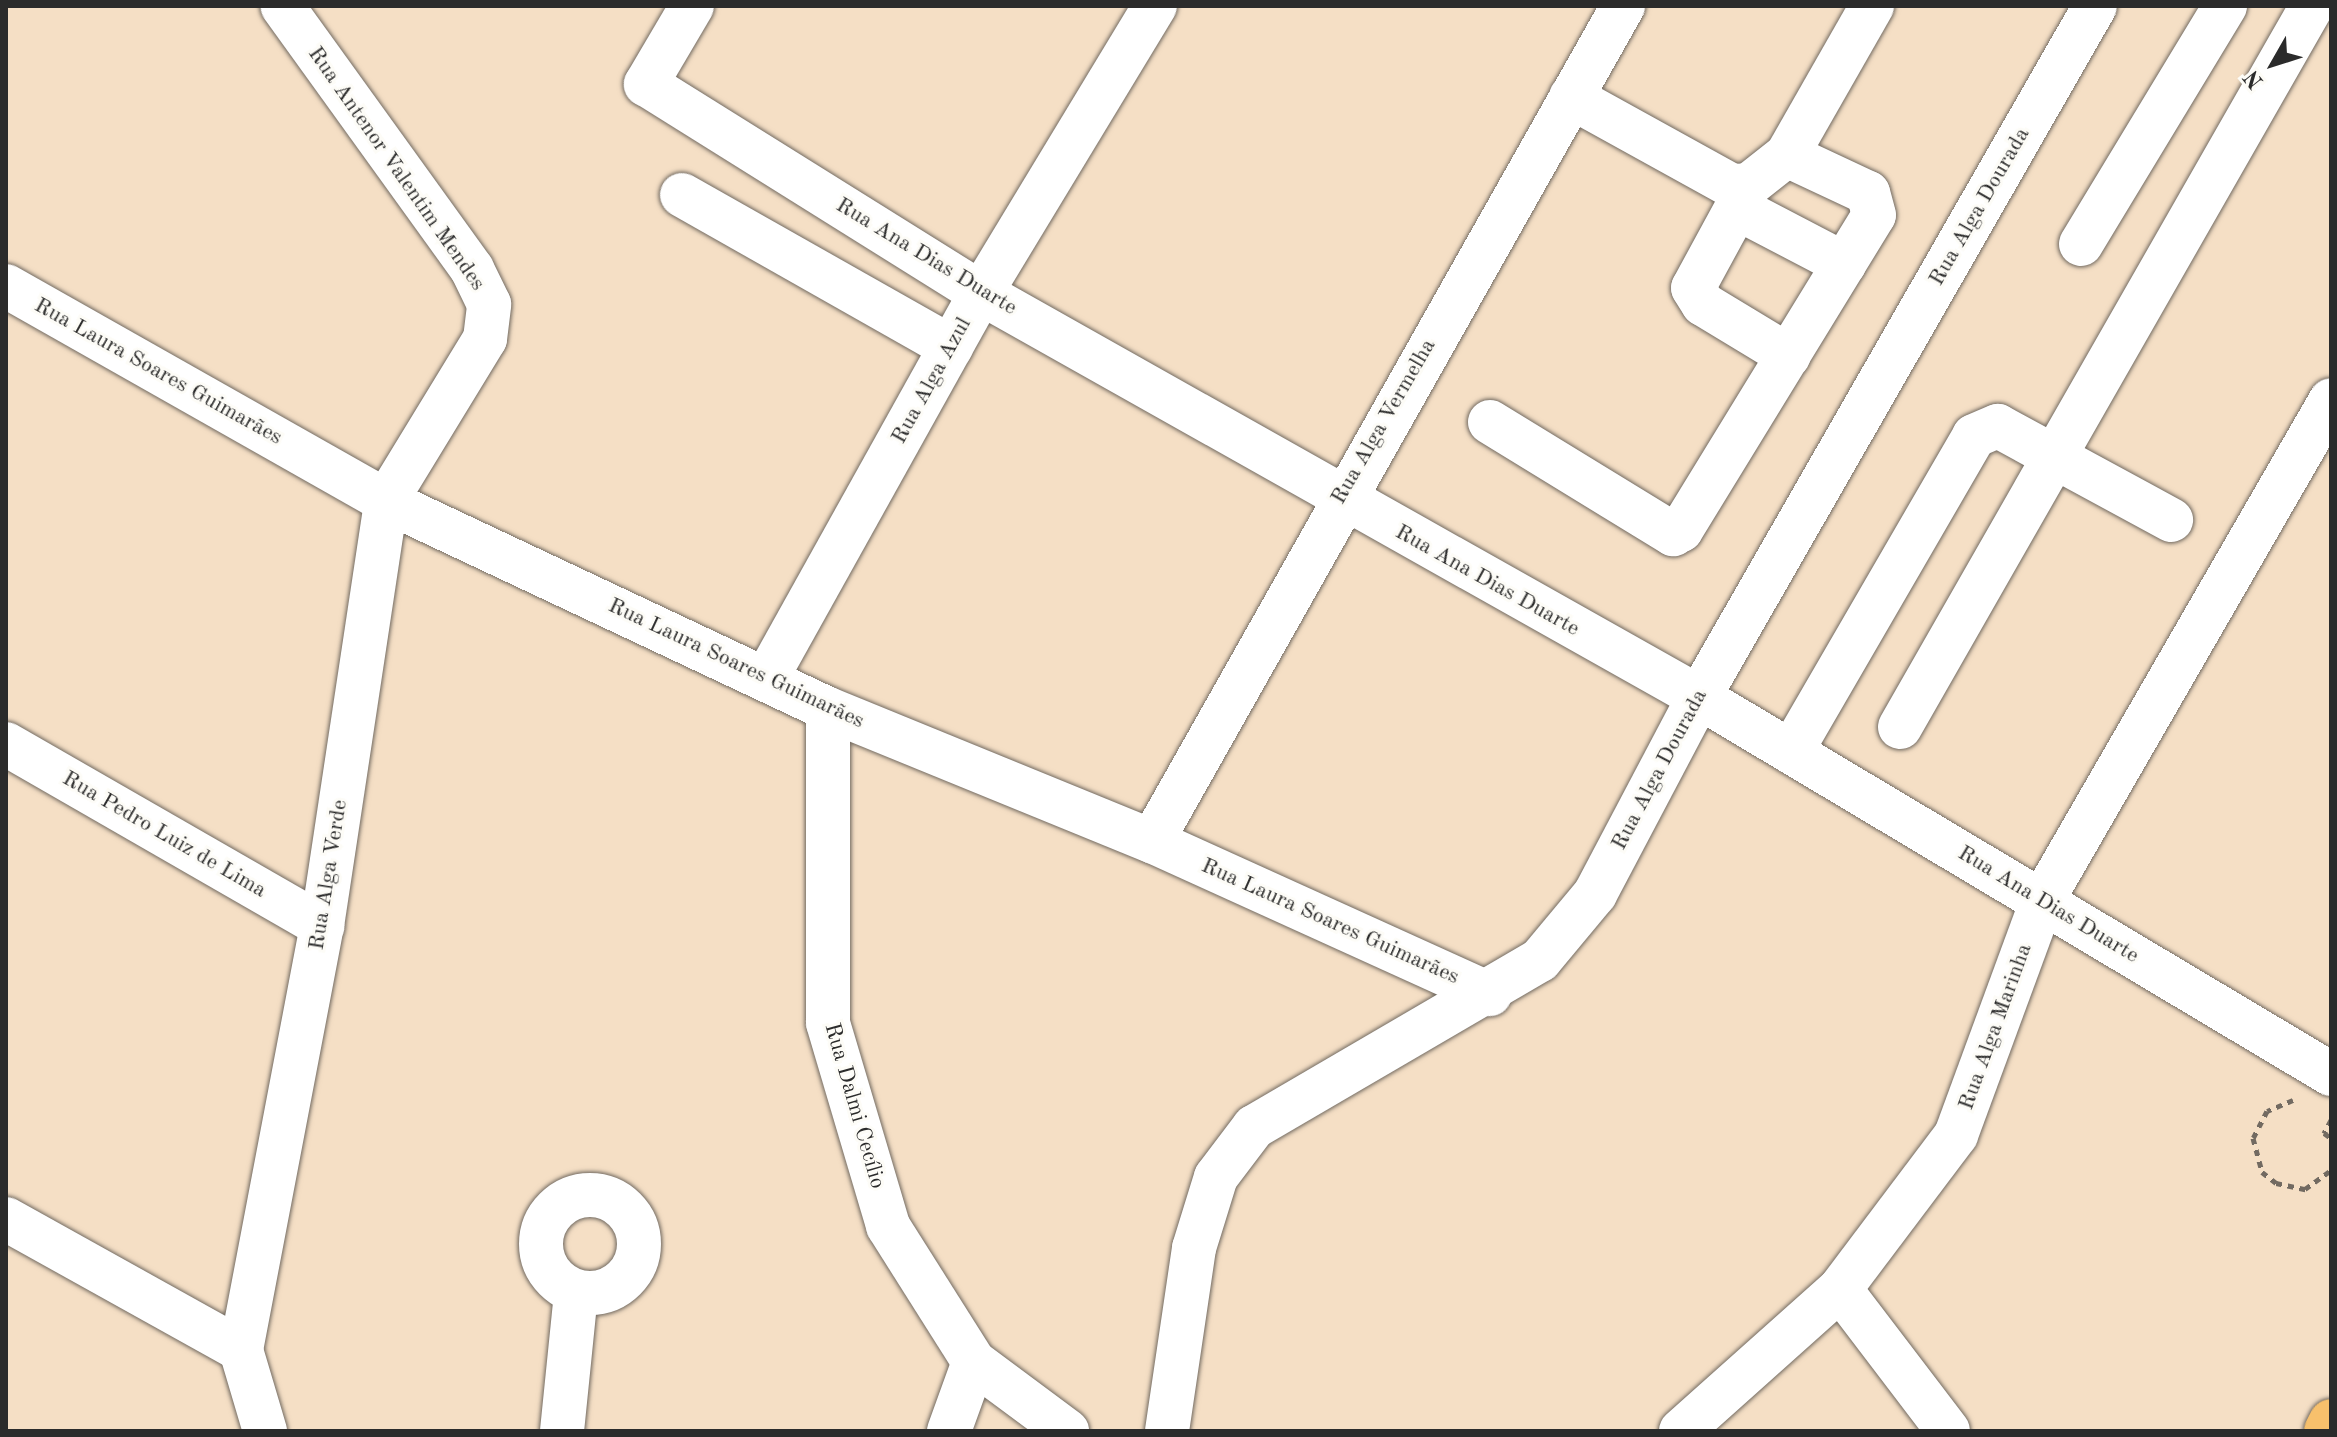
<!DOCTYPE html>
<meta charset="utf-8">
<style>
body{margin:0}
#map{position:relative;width:2337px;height:1437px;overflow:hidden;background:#f5dfc5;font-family:"Old Standard TT",serif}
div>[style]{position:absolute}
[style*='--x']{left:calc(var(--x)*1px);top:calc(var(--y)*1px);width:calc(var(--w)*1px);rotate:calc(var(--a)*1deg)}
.path>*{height:5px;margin-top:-2.5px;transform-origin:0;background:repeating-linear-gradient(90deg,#726a61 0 6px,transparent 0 12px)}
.roads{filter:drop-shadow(0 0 2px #726a61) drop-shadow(0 0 2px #726a61)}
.minor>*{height:44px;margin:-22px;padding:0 22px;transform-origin:22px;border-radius:22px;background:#fff}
.minor>.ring{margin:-22px;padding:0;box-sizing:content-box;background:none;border:44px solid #fff;border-radius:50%}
.highway>*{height:44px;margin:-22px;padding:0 22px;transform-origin:22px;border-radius:22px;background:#f7c06c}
span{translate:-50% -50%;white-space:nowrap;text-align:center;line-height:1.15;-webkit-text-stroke:6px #fdfcf7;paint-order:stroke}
.street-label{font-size:22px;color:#2b2b2b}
.frame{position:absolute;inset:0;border:8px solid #2b2b2b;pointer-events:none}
.north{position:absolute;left:2233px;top:24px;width:80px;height:80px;-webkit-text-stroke:6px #fdfcf7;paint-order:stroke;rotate:231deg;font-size:22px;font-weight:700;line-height:32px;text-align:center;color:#2b2b2b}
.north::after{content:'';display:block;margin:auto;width:28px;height:36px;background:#2b2b2b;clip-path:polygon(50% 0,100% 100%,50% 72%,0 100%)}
</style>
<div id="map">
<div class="path">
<i style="--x:2293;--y:1100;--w:28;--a:157"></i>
<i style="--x:2267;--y:1111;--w:30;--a:117"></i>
<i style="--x:2253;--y:1138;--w:35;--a:75"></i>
<i style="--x:2262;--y:1172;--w:18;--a:38"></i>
<i style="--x:2276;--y:1183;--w:30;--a:12"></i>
<i style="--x:2305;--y:1189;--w:32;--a:-36"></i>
<i style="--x:2331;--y:1120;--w:15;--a:118"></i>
<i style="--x:2324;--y:1133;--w:9;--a:36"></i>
</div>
<div class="roads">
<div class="minor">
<i style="--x:692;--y:6;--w:91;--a:120.5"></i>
<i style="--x:646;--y:84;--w:395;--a:32"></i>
<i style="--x:981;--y:293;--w:824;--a:29.37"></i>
<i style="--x:1699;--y:697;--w:736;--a:30.82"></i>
<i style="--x:1571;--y:97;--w:184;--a:28.9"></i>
<i style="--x:1732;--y:186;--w:17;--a:-3"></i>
<i style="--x:1749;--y:185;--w:48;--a:-38.3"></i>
<i style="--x:1787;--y:155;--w:172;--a:-60.3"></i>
<i style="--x:1749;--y:185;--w:117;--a:118.5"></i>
<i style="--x:1693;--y:288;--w:19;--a:58"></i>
<i style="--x:1703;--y:304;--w:100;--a:31.2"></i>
<i style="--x:682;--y:195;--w:309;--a:29.5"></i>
<i style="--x:1737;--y:208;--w:121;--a:27.6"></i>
<i style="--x:2081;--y:244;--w:278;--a:-58.8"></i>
<i style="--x:6;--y:286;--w:437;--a:29.5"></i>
<i style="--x:386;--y:501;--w:488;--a:25.2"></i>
<i style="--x:828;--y:709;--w:350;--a:22.2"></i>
<i style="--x:1152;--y:841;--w:371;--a:24.4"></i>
<i style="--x:1490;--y:422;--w:215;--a:31.5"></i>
<i style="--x:1673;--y:534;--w:9;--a:-27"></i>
<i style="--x:1681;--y:530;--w:369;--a:-58.5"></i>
<i style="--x:1874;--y:215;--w:23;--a:-105"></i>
<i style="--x:1868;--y:193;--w:89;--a:-154.9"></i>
<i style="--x:766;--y:679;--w:442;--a:-60.9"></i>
<i style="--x:981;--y:293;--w:336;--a:-58.8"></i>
<i style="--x:828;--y:709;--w:314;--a:90"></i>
<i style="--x:828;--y:1023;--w:212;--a:73.5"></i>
<i style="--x:888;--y:1226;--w:161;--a:57.7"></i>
<i style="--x:974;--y:1362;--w:116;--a:36.6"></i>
<i style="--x:1900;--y:727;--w:830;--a:-60.26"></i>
<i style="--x:6;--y:744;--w:365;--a:29.9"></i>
<i style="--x:1791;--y:752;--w:365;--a:-59.9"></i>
<i style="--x:1974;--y:436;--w:26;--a:-23"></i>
<i style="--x:1998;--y:426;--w:197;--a:28.5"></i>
<i style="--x:1152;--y:841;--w:959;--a:-60.57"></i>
<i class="ring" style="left:541px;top:1195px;width:54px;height:54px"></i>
<i style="--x:6;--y:1219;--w:269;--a:29.1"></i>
<i style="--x:1840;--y:1289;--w:178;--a:52.7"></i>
<i style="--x:265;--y:1431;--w:84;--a:-106.5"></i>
<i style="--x:241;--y:1350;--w:432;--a:-79.2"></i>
<i style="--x:322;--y:926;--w:430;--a:-81.4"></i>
<i style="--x:386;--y:501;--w:190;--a:-58.6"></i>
<i style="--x:485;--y:339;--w:35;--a:-83"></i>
<i style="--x:489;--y:304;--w:39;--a:-116"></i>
<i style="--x:472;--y:269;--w:324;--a:-125.8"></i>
<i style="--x:562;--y:1431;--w:139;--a:-84.2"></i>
<i style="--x:949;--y:1431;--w:73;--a:-70.1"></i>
<i style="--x:1167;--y:1431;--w:185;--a:-81.6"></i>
<i style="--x:1194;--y:1248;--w:74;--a:-72.8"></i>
<i style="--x:1216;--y:1177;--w:63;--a:-52.8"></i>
<i style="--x:1254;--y:1127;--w:331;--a:-30.3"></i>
<i style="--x:1540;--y:960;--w:86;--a:-50.2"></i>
<i style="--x:1595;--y:894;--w:223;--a:-62.2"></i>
<i style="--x:1699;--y:697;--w:796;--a:-60.18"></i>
<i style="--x:1681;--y:1431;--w:213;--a:-41.8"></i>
<i style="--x:1840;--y:1289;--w:193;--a:-53"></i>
<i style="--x:1956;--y:1135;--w:249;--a:-69.8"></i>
<i style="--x:2042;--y:901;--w:578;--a:-60.02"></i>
</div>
<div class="highway">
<i style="--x:2326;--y:1431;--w:11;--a:-63"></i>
</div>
</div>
<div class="street-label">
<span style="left:396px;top:169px;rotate:55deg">Rua Antenor Valentim Mendes</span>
<span style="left:1980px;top:207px;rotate:-60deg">Rua Alga Dourada</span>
<span style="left:926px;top:257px;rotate:31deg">Rua Ana Dias Duarte</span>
<span style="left:158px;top:372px;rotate:29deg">Rua Laura Soares Guimarães</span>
<span style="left:932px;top:381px;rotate:-61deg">Rua Alga Azul</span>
<span style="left:1384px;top:422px;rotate:-60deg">Rua Alga Vermelha</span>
<span style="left:1487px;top:581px;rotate:29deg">Rua Ana Dias Duarte</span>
<span style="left:736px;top:664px;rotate:25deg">Rua Laura Soares Guimarães</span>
<span style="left:1660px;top:770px;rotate:-62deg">Rua Alga Dourada</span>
<span style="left:164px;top:835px;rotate:30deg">Rua Pedro Luiz de Lima</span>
<span style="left:329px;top:875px;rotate:-81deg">Rua Alga Verde</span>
<span style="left:2048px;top:905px;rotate:31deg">Rua Ana Dias Duarte</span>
<span style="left:1330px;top:922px;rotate:24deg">Rua Laura Soares Guimarães</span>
<span style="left:1996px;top:1027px;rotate:-70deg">Rua Alga Marinha</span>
<span style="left:854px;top:1106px;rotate:74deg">Rua Dalmi Cecílio</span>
</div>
<div class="frame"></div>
<div class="north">N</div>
</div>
